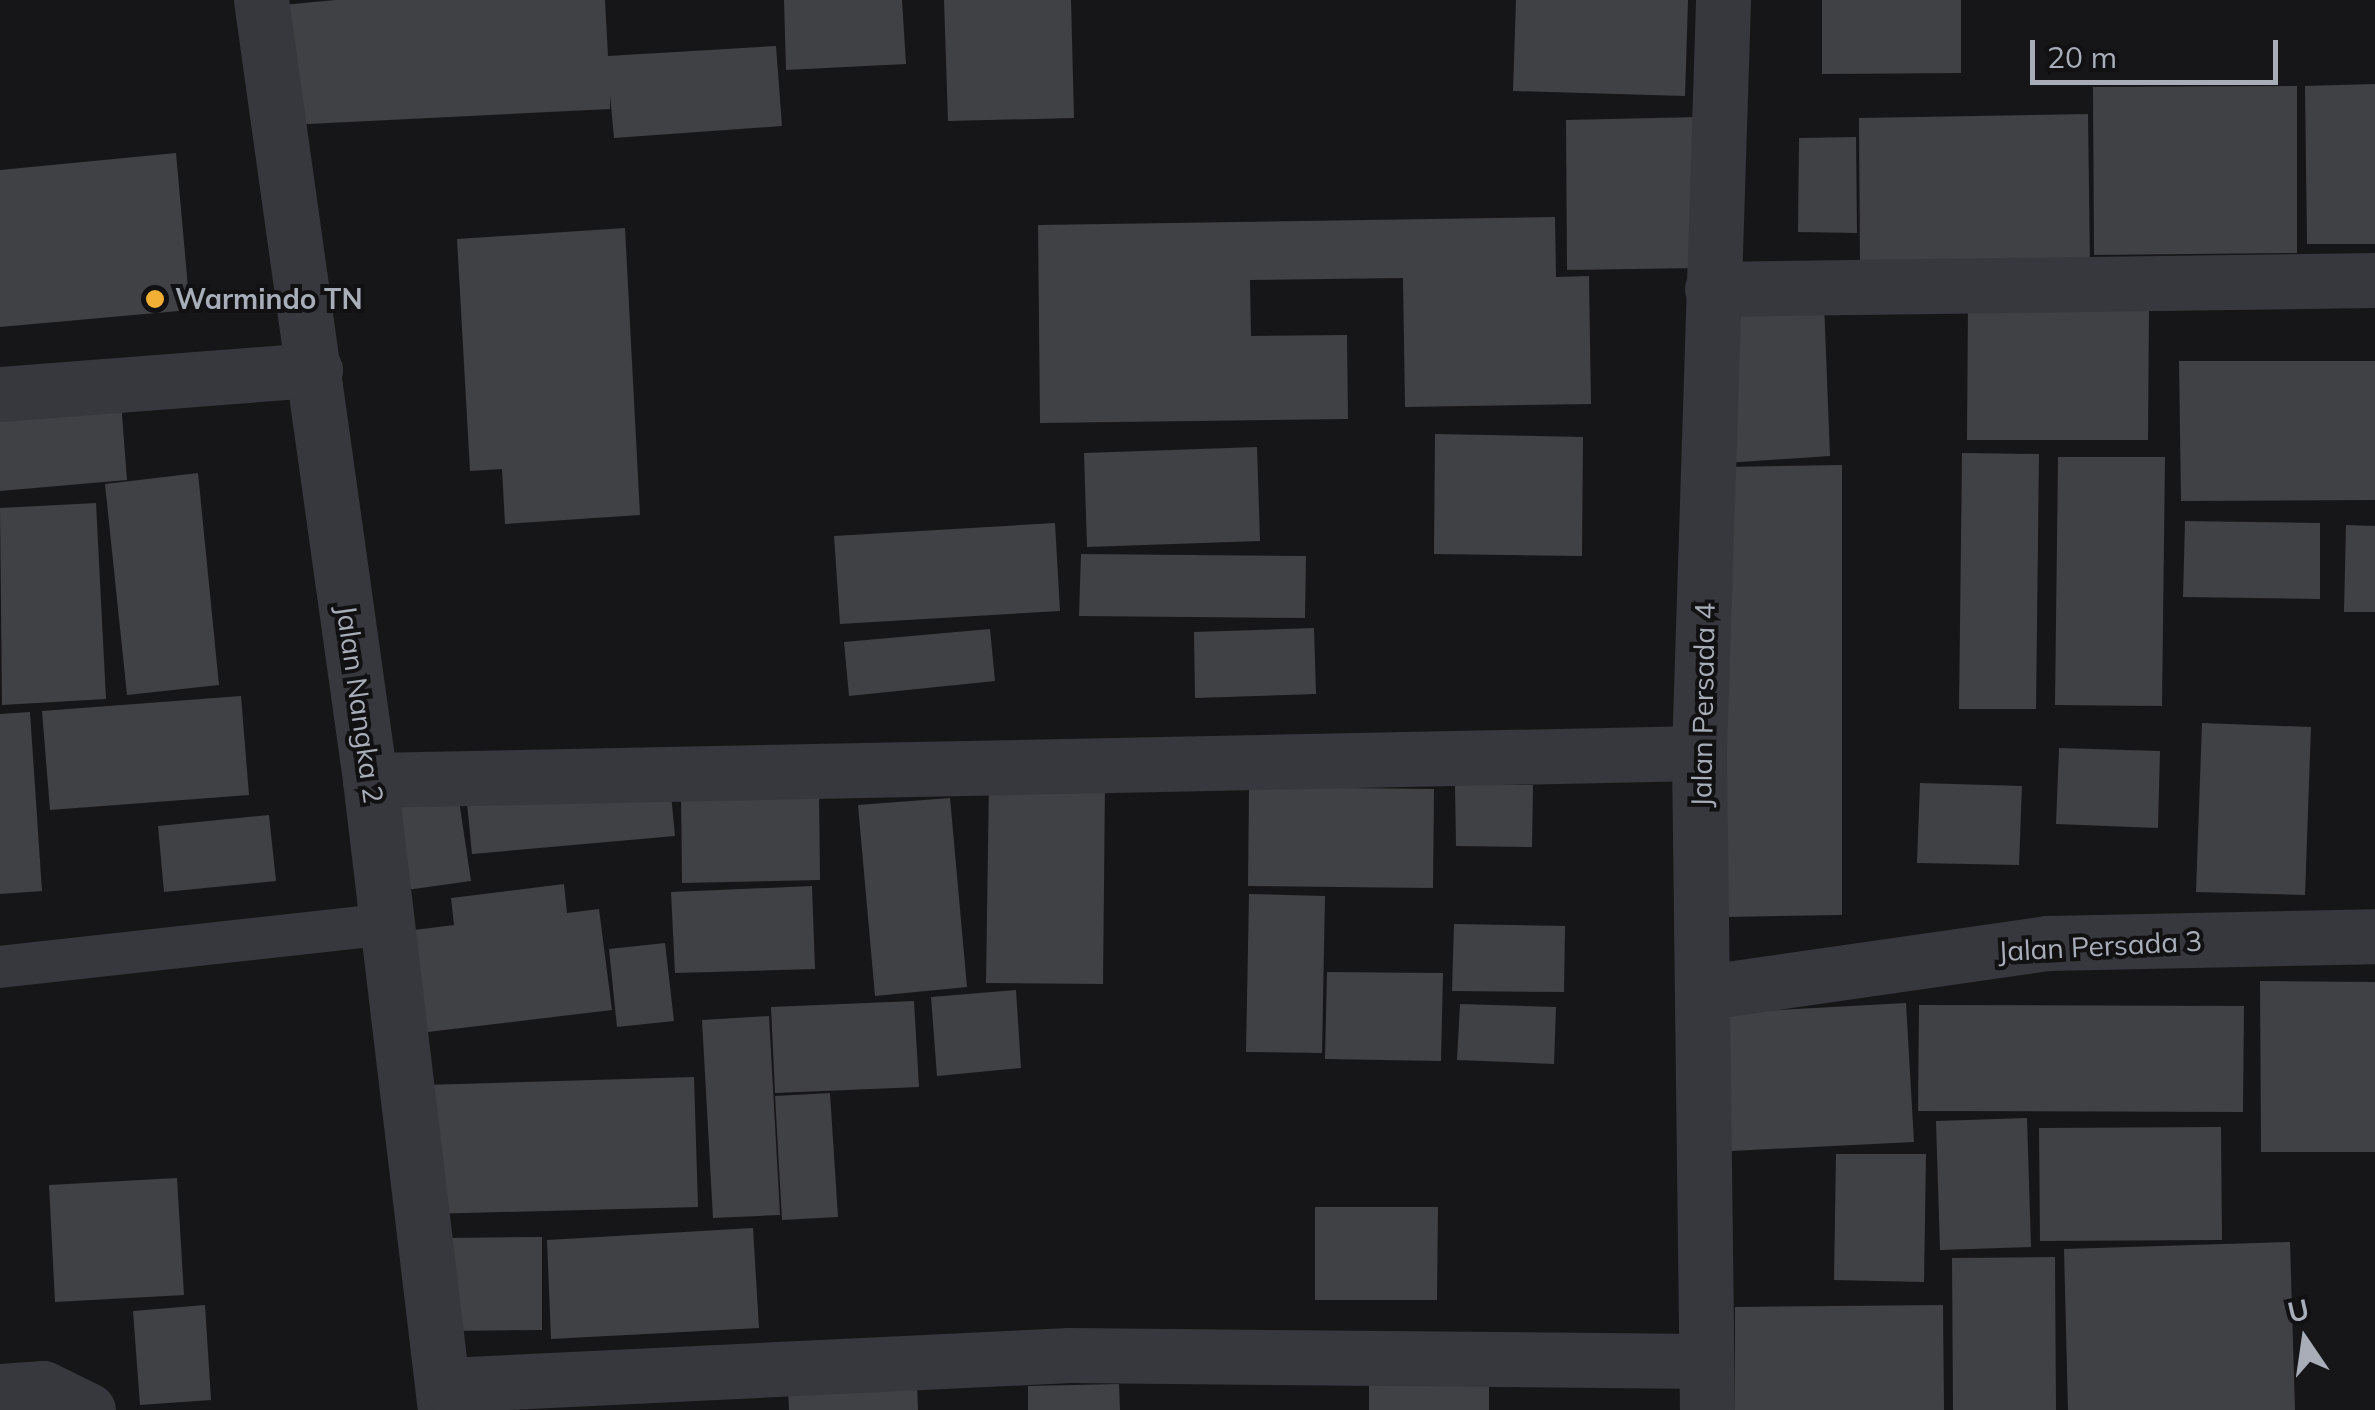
<!DOCTYPE html>
<style>
body{margin:0}
#map{position:relative;width:2375px;height:1410px;overflow:hidden;background:#161618;font-family:Mulish,sans-serif}
div>[style]{position:absolute}
[style*='--x']{left:calc(var(--x)*1px);top:calc(var(--y)*1px);width:calc(var(--w)*1px);rotate:calc(var(--a)*1deg)}
.building>*{inset:0;background:#404145}
.service>*{height:42px;margin:-21px;padding:0 21px;transform-origin:21px;border-radius:21px;background:#37383d}
.minor>*{height:55px;margin:-27.5px;padding:0 27.5px;transform-origin:27.5px;border-radius:27.5px;background:#37383d}
.dots>*{width:28px;height:28px;translate:-50% -50%;box-sizing:border-box;border:5px solid #111113;border-radius:50%}
span{translate:-50% -50%;white-space:nowrap;text-align:center;line-height:1.15;-webkit-text-stroke:8px #111113;paint-order:stroke}
.poi-label{font-size:28px;color:#a8adb8;font-weight:700}
.left{translate:0 -50%;text-align:left}
.street-label{font-size:28px;color:#a8adb8}
.north{position:absolute;left:2255px;top:1290px;width:100px;height:100px;-webkit-text-stroke:8px #111113;paint-order:stroke;rotate:347deg;font-size:28px;font-weight:700;line-height:40px;text-align:center;color:#a8adb8}
.north::after{content:'';display:block;margin:auto;width:35px;height:45px;background:#a8adb8;clip-path:polygon(50% 0,100% 100%,50% 72%,0 100%)}
.scale{position:absolute;left:2030px;top:40px;width:248px;height:45px;box-sizing:border-box;border:5px solid #a8adb8;border-top:0;padding-left:12px;font-size:30px;line-height:35px;white-space:nowrap;color:#a8adb8;-webkit-text-stroke:8px #111113;paint-order:stroke}
</style>
<div id="map">
<div class="building">
<i style="clip-path:polygon(335px 0,605px 0,608px 56px,776px 46px,782px 126px,614px 138px,610px 95px,610px 109px,288px 125px,283px 5px)"></i>
<i style="clip-path:polygon(784px 0,902px 0,906px 64px,786px 70px)"></i>
<i style="clip-path:polygon(944px 0,1071px 0,1074px 118px,948px 121px)"></i>
<i style="clip-path:polygon(1516px 0,1688px 0,1685px 96px,1513px 91px)"></i>
<i style="clip-path:polygon(1822px 0,1961px 0,1961px 73px,1822px 74px)"></i>
<i style="clip-path:polygon(2375px 84px,2375px 244px,2307px 244px,2305px 86px)"></i>
<i style="clip-path:polygon(2297px 86px,2297px 253px,2094px 255px,2093px 87px)"></i>
<i style="clip-path:polygon(2088px 114px,2090px 266px,1860px 270px,1859px 118px)"></i>
<i style="clip-path:polygon(1699px 117px,1700px 268px,1567px 270px,1566px 120px)"></i>
<i style="clip-path:polygon(1856px 137px,1857px 233px,1798px 232px,1799px 138px)"></i>
<i style="clip-path:polygon(176px 153px,190px 310px,0 327px,0 170px)"></i>
<i style="clip-path:polygon(1555px 217px,1556px 277px,1589px 276px,1591px 404px,1405px 407px,1403px 278px,1250px 280px,1251px 336px,1347px 335px,1348px 419px,1040px 423px,1038px 225px)"></i>
<i style="clip-path:polygon(625px 228px,640px 515px,505px 524px,502px 469px,470px 471px,457px 239px)"></i>
<i style="clip-path:polygon(1824px 302px,1830px 456px,1725px 463px,1719px 309px)"></i>
<i style="clip-path:polygon(1968px 303px,2149px 303px,2148px 440px,1967px 440px)"></i>
<i style="clip-path:polygon(2179px 361px,2375px 361px,2375px 500px,2181px 501px)"></i>
<i style="clip-path:polygon(120px 389px,127px 480px,0 491px,0 399px)"></i>
<i style="clip-path:polygon(1435px 434px,1583px 437px,1582px 556px,1434px 554px)"></i>
<i style="clip-path:polygon(1257px 447px,1260px 541px,1087px 547px,1084px 453px)"></i>
<i style="clip-path:polygon(1962px 453px,2039px 454px,2036px 709px,1959px 709px)"></i>
<i style="clip-path:polygon(2058px 457px,2165px 457px,2162px 706px,2055px 705px)"></i>
<i style="clip-path:polygon(1842px 465px,1842px 915px,1726px 917px,1726px 467px)"></i>
<i style="clip-path:polygon(198px 473px,219px 685px,127px 695px,105px 484px)"></i>
<i style="clip-path:polygon(96px 503px,106px 699px,2px 705px,0 508px)"></i>
<i style="clip-path:polygon(2185px 521px,2320px 523px,2320px 599px,2183px 597px)"></i>
<i style="clip-path:polygon(1055px 523px,1060px 611px,840px 624px,834px 536px)"></i>
<i style="clip-path:polygon(2346px 525px,2375px 526px,2375px 612px,2344px 612px)"></i>
<i style="clip-path:polygon(1081px 554px,1306px 556px,1305px 618px,1079px 616px)"></i>
<i style="clip-path:polygon(1314px 628px,1316px 694px,1195px 698px,1194px 632px)"></i>
<i style="clip-path:polygon(990px 629px,995px 681px,849px 696px,844px 642px)"></i>
<i style="clip-path:polygon(241px 696px,249px 795px,50px 810px,42px 711px)"></i>
<i style="clip-path:polygon(30px 712px,42px 891px,0 894px,0 714px)"></i>
<i style="clip-path:polygon(2202px 723px,2311px 727px,2305px 895px,2196px 892px)"></i>
<i style="clip-path:polygon(2059px 748px,2160px 751px,2158px 828px,2056px 824px)"></i>
<i style="clip-path:polygon(989px 779px,1105px 781px,1103px 984px,986px 983px)"></i>
<i style="clip-path:polygon(1920px 783px,2022px 786px,2019px 865px,1917px 863px)"></i>
<i style="clip-path:polygon(670px 784px,675px 836px,472px 854px,467px 803px)"></i>
<i style="clip-path:polygon(1455px 784px,1533px 785px,1532px 847px,1456px 846px)"></i>
<i style="clip-path:polygon(457px 787px,471px 881px,392px 892px,379px 798px)"></i>
<i style="clip-path:polygon(1249px 787px,1434px 789px,1433px 888px,1248px 886px)"></i>
<i style="clip-path:polygon(819px 789px,820px 880px,682px 883px,681px 793px)"></i>
<i style="clip-path:polygon(950px 798px,967px 987px,875px 996px,858px 805px)"></i>
<i style="clip-path:polygon(269px 815px,276px 881px,164px 892px,158px 826px)"></i>
<i style="clip-path:polygon(564px 884px,567px 913px,599px 909px,612px 1010px,419px 1033px,406px 931px,454px 925px,451px 898px)"></i>
<i style="clip-path:polygon(812px 886px,815px 969px,675px 973px,671px 892px)"></i>
<i style="clip-path:polygon(1249px 894px,1325px 896px,1322px 1053px,1246px 1052px)"></i>
<i style="clip-path:polygon(1454px 924px,1565px 926px,1564px 992px,1452px 991px)"></i>
<i style="clip-path:polygon(665px 943px,674px 1021px,617px 1027px,609px 949px)"></i>
<i style="clip-path:polygon(1327px 972px,1443px 973px,1441px 1061px,1325px 1059px)"></i>
<i style="clip-path:polygon(2260px 981px,2375px 982px,2375px 1152px,2261px 1152px)"></i>
<i style="clip-path:polygon(1016px 990px,1021px 1068px,937px 1076px,931px 997px)"></i>
<i style="clip-path:polygon(914px 1001px,919px 1087px,775px 1093px,771px 1007px)"></i>
<i style="clip-path:polygon(1906px 1003px,1914px 1142px,1731px 1151px,1723px 1013px)"></i>
<i style="clip-path:polygon(1460px 1004px,1556px 1007px,1554px 1064px,1457px 1060px)"></i>
<i style="clip-path:polygon(1919px 1005px,2244px 1006px,2243px 1112px,1918px 1111px)"></i>
<i style="clip-path:polygon(769px 1016px,780px 1215px,713px 1218px,702px 1020px)"></i>
<i style="clip-path:polygon(694px 1077px,698px 1207px,428px 1214px,425px 1085px)"></i>
<i style="clip-path:polygon(830px 1093px,838px 1217px,782px 1220px,775px 1096px)"></i>
<i style="clip-path:polygon(2027px 1118px,2031px 1247px,1940px 1250px,1936px 1121px)"></i>
<i style="clip-path:polygon(2221px 1127px,2222px 1240px,2040px 1241px,2039px 1128px)"></i>
<i style="clip-path:polygon(1836px 1154px,1926px 1154px,1924px 1282px,1834px 1280px)"></i>
<i style="clip-path:polygon(177px 1178px,184px 1295px,55px 1302px,49px 1185px)"></i>
<i style="clip-path:polygon(1315px 1207px,1438px 1207px,1437px 1300px,1315px 1300px)"></i>
<i style="clip-path:polygon(753px 1228px,759px 1328px,551px 1339px,547px 1240px)"></i>
<i style="clip-path:polygon(542px 1237px,542px 1330px,448px 1331px,449px 1238px)"></i>
<i style="clip-path:polygon(2290px 1242px,2295px 1410px,2068px 1410px,2064px 1249px)"></i>
<i style="clip-path:polygon(2055px 1257px,2056px 1410px,1953px 1410px,1952px 1258px)"></i>
<i style="clip-path:polygon(205px 1305px,211px 1400px,140px 1405px,133px 1311px)"></i>
<i style="clip-path:polygon(1943px 1305px,1944px 1410px,1735px 1410px,1735px 1307px)"></i>
<i style="clip-path:polygon(1489px 1374px,1489px 1410px,1369px 1410px,1369px 1376px)"></i>
<i style="clip-path:polygon(917px 1383px,918px 1410px,789px 1410px,788px 1390px)"></i>
<i style="clip-path:polygon(1119px 1384px,1120px 1410px,1028px 1410px,1028px 1386px)"></i>
</div>
<div class="service">
<i style="--x:0;--y:967;--w:390;--a:-6.3"></i>
</div>
<div class="minor">
<i style="--x:261;--y:0;--w:788;--a:82.04"></i>
<i style="--x:370;--y:780;--w:634;--a:83.21"></i>
<i style="--x:1712;--y:289;--w:663;--a:-0.78"></i>
<i style="--x:0;--y:394;--w:316;--a:-4.4"></i>
<i style="--x:370;--y:780;--w:1329;--a:-1.16"></i>
<i style="--x:1707;--y:992;--w:345;--a:-8.2"></i>
<i style="--x:2049;--y:943;--w:326;--a:-1.2"></i>
<i style="--x:447;--y:1385;--w:623;--a:-2.76"></i>
<i style="--x:1069;--y:1355;--w:637;--a:0.54"></i>
<i style="--x:0;--y:1391;--w:43;--a:-4"></i>
<i style="--x:43;--y:1388;--w:50;--a:26.1"></i>
<i style="--x:1707;--y:1410;--w:657;--a:-90.7"></i>
<i style="--x:1699;--y:753;--w:753;--a:-88.17"></i>
</div>
<div class="dots">
<i style="left:155px;top:299px;background:#f2b134"></i>
</div>
<div class="poi-label">
<span class="left" style="left:175px;top:299px">Warmindo TN</span>
</div>
<div class="street-label">
<span style="left:360px;top:704px;rotate:82deg">Jalan Nangka 2</span>
<span style="left:1703px;top:705px;rotate:-89deg">Jalan Persada 4</span>
<span style="left:2100px;top:946px;rotate:-3deg">Jalan Persada 3</span>
</div>
<div class="north">U</div>
<div class="scale">20 m</div>
</div>
